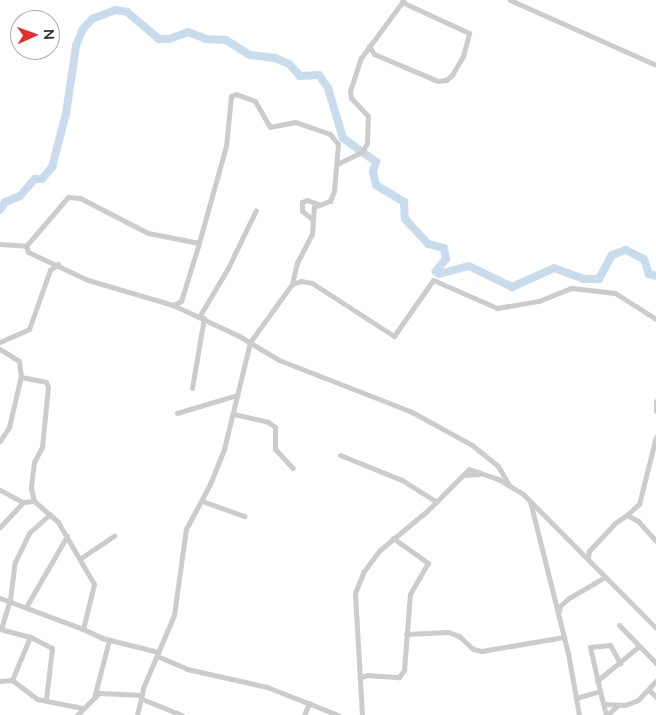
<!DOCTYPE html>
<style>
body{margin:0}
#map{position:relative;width:656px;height:715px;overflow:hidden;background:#fff;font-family:Lato,sans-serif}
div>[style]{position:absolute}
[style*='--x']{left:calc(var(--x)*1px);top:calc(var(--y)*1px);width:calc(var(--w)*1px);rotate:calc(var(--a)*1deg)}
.river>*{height:8px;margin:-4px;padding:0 4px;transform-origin:4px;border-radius:4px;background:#c8dced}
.street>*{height:5px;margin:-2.5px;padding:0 2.5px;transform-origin:2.5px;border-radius:2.5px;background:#ccc}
span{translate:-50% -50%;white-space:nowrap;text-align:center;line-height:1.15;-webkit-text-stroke:5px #fff;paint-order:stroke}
.north{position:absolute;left:10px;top:10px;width:50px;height:50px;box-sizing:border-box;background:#fff;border:1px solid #acacac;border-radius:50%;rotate:88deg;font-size:14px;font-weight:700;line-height:20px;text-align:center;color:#2f2f2f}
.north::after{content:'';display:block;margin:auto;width:18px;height:22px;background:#eb2c2d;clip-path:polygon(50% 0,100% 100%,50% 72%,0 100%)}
</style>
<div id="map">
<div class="river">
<i style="--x:0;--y:210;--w:9;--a:-58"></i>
<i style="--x:5;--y:202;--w:16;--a:-22"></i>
<i style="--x:20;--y:196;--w:23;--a:-49"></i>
<i style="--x:35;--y:179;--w:7;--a:0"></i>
<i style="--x:42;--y:179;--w:16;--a:-50"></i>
<i style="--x:52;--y:167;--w:55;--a:-75.2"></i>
<i style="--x:66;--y:114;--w:69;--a:-81.6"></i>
<i style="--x:76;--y:46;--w:18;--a:-68"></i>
<i style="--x:83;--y:29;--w:13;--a:-48"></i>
<i style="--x:92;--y:19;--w:25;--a:-21"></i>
<i style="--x:115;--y:10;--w:12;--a:9"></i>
<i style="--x:127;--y:12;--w:42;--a:40.2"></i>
<i style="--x:159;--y:39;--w:10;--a:0"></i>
<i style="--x:169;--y:39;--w:20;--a:-20"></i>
<i style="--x:188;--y:32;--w:19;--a:21"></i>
<i style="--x:206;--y:39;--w:20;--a:3"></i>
<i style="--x:226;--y:40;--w:28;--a:32"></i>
<i style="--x:250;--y:55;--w:25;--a:7"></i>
<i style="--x:275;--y:58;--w:15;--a:23"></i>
<i style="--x:289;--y:64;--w:16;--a:47"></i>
<i style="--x:300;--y:76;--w:19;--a:-3"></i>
<i style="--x:319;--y:75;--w:16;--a:55"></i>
<i style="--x:328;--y:88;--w:52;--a:73.3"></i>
<i style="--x:343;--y:138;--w:41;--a:36"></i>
<i style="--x:376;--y:162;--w:10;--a:107"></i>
<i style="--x:373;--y:172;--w:13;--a:77"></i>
<i style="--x:376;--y:185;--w:33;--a:31"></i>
<i style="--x:404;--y:202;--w:17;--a:87"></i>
<i style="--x:405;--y:219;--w:34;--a:47"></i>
<i style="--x:428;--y:244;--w:16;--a:14"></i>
<i style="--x:444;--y:248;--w:11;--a:80"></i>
<i style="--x:446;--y:259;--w:16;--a:130"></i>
<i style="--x:436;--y:271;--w:4;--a:45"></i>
<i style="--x:439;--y:274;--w:31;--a:-15"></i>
<i style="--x:469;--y:266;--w:48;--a:26"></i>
<i style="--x:512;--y:287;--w:46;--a:-24.3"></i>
<i style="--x:554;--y:268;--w:32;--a:20"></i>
<i style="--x:584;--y:279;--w:15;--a:0"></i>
<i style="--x:599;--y:279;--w:27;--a:-62"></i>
<i style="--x:612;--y:255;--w:15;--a:-20"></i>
<i style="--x:626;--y:250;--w:20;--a:27"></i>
<i style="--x:644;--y:259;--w:16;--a:72"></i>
<i style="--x:649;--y:274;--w:7;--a:16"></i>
</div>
<div class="street">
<i style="--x:510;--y:0;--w:160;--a:24"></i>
<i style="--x:369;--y:46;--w:9;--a:58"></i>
<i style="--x:374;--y:54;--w:69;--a:22.9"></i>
<i style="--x:438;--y:81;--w:8;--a:-7"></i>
<i style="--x:446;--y:80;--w:8;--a:-40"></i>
<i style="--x:452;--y:75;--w:22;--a:-60"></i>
<i style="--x:463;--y:56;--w:24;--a:-75"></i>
<i style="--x:469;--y:33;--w:74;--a:-155.2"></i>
<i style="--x:337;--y:164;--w:28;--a:-26"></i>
<i style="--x:362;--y:152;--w:10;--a:-61"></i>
<i style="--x:367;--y:143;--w:27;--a:-88"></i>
<i style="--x:368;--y:116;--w:25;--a:-133"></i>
<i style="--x:351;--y:98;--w:7;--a:-98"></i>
<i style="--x:350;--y:91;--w:35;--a:-72"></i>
<i style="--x:361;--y:58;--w:71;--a:-53.6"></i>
<i style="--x:312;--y:219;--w:13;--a:-141"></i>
<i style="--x:302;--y:211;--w:9;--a:-90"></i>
<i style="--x:302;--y:202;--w:5;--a:-22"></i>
<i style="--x:307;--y:200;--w:12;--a:20"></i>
<i style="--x:199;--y:243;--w:52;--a:-168.9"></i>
<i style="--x:148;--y:233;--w:76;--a:-152.8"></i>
<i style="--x:80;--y:198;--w:12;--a:-175"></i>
<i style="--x:68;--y:197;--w:65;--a:130.6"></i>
<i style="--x:26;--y:246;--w:6;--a:72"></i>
<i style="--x:28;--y:252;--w:66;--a:25"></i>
<i style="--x:88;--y:280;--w:89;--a:16.4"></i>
<i style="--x:173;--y:305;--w:73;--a:25.2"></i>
<i style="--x:239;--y:336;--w:47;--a:31"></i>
<i style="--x:279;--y:360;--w:141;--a:21.3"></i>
<i style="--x:410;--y:411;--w:71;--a:28.7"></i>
<i style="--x:472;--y:445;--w:33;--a:39"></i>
<i style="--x:498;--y:466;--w:22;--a:60"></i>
<i style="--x:0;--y:244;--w:26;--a:4"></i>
<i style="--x:292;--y:284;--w:9;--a:-18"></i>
<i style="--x:301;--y:281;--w:11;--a:10"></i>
<i style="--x:312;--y:283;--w:98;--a:32.9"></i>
<i style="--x:394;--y:336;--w:68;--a:-55.1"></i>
<i style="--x:433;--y:280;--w:70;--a:23.6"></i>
<i style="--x:497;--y:308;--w:43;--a:-9.5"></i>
<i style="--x:539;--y:301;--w:35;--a:-22"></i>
<i style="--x:572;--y:288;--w:43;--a:6.6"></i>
<i style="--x:615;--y:293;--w:49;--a:32.4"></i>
<i style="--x:199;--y:317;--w:57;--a:-59.4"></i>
<i style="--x:228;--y:268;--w:64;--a:-64.2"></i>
<i style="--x:0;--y:342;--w:32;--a:-24"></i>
<i style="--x:29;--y:329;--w:63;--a:-70.4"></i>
<i style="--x:50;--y:270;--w:10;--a:-37"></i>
<i style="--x:0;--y:349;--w:22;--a:32"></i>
<i style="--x:19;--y:361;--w:16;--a:83"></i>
<i style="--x:21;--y:377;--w:25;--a:11"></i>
<i style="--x:46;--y:382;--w:5;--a:68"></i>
<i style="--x:48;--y:387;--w:60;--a:95.7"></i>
<i style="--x:42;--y:447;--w:17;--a:118"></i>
<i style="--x:34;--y:462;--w:26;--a:97"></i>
<i style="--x:31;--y:488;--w:13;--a:77"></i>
<i style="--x:34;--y:501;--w:32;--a:41"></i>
<i style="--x:58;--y:522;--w:72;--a:59.9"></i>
<i style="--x:94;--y:584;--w:46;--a:103.7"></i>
<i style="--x:83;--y:629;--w:21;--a:25"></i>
<i style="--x:102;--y:638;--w:58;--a:14"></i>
<i style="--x:192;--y:388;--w:71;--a:-80.3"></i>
<i style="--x:656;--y:401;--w:10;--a:90"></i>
<i style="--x:177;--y:413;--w:63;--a:-16.7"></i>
<i style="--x:234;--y:414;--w:35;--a:13"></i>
<i style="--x:268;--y:422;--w:9;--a:36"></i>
<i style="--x:275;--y:427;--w:22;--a:90"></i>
<i style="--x:275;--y:449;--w:26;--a:47"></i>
<i style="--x:0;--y:441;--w:17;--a:-57"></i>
<i style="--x:9;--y:427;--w:52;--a:-76.8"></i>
<i style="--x:340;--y:455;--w:67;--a:22"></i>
<i style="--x:402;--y:480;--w:41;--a:32.2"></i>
<i style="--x:463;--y:475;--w:16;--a:-4"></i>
<i style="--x:0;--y:490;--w:26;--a:28"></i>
<i style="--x:202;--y:501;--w:45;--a:19.7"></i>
<i style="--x:530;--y:501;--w:157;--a:76"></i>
<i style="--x:568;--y:653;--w:63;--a:79.9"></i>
<i style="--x:627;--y:515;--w:16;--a:-43"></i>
<i style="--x:639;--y:504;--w:69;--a:-75.8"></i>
<i style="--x:0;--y:527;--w:34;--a:-47"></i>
<i style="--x:23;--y:502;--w:11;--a:-5"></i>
<i style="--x:81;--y:558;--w:40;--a:-34"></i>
<i style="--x:588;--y:558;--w:7;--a:-82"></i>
<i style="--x:589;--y:551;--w:38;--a:-47"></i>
<i style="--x:615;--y:523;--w:14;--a:-34"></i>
<i style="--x:627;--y:515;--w:13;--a:29"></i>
<i style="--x:638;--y:521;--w:27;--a:48"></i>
<i style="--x:0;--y:598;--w:89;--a:20.5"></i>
<i style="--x:26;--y:607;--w:82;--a:-60"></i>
<i style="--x:558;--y:614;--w:8;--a:-76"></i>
<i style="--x:560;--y:606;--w:12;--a:-42"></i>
<i style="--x:569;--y:598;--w:42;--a:-30.3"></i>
<i style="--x:619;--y:625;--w:53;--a:45.8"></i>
<i style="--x:406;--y:634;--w:42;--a:-2.7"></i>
<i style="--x:448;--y:632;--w:12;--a:20"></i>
<i style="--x:459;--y:636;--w:19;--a:43"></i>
<i style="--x:473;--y:649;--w:9;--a:13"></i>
<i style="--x:482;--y:651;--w:83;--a:-9.7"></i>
<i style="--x:157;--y:656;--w:33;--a:23"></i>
<i style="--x:187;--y:669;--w:82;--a:12.7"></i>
<i style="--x:267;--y:687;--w:76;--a:21.5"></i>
<i style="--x:361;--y:677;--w:6;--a:-18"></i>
<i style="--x:367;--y:675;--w:32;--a:4"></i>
<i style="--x:399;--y:677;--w:9;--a:-54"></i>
<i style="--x:404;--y:670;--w:76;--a:-85.5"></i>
<i style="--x:410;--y:594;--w:36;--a:-60"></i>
<i style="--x:428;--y:563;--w:43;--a:-144.5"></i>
<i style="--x:12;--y:680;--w:47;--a:-67.3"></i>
<i style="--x:0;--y:681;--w:12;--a:-5"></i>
<i style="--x:12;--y:680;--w:31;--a:37"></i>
<i style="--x:37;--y:699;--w:46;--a:11.3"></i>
<i style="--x:597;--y:681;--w:53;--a:-39.7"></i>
<i style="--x:649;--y:690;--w:10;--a:45"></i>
<i style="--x:600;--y:691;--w:45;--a:-102.8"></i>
<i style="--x:590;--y:647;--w:20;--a:-6"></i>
<i style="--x:610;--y:645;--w:21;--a:61"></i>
<i style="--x:94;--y:698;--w:60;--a:-75.5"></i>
<i style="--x:576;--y:698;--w:25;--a:-16"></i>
<i style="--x:600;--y:691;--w:25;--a:76"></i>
<i style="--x:46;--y:699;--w:51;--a:-83.3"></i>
<i style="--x:52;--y:648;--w:25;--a:-153"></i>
<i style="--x:30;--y:637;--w:30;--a:-165"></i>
<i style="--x:1;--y:629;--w:30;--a:-73"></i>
<i style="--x:10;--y:600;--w:38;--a:-83"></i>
<i style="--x:15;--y:562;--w:32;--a:-64"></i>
<i style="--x:29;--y:533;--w:28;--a:-42"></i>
<i style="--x:142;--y:699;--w:43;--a:21.8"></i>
<i style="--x:604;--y:704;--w:21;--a:3"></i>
<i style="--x:625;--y:705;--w:14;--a:-21"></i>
<i style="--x:638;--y:700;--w:26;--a:-47"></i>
<i style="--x:77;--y:715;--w:31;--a:-45"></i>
<i style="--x:99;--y:693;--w:43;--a:2.7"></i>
<i style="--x:137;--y:715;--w:28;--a:-77"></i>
<i style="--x:143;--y:688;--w:79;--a:-67"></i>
<i style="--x:174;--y:615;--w:87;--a:-82.1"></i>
<i style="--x:186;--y:529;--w:51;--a:-61.9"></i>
<i style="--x:210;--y:484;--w:38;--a:-68"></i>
<i style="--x:224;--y:449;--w:110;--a:-76.3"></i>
<i style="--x:250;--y:342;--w:72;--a:-54.1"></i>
<i style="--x:292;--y:284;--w:22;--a:-77"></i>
<i style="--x:297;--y:263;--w:33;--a:-63"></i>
<i style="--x:312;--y:234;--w:27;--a:-86"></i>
<i style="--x:314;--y:207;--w:17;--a:-21"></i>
<i style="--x:330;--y:201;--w:11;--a:-68"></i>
<i style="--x:334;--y:191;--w:47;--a:-85.1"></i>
<i style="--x:338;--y:144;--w:13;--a:-129"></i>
<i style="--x:330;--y:134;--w:37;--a:-161"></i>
<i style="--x:295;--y:122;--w:25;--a:169"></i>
<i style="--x:270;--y:127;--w:30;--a:-120"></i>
<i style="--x:255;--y:101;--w:20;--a:-160"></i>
<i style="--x:236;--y:94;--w:5;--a:158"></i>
<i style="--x:231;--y:96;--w:50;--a:95.7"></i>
<i style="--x:226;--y:146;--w:101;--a:105.6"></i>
<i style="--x:199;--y:243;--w:61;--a:107.2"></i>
<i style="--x:181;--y:301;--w:9;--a:153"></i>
<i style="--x:304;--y:715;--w:13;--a:-67"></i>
<i style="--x:362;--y:715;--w:122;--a:-93.3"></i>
<i style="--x:355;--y:593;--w:24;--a:-68"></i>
<i style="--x:364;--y:571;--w:26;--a:-53"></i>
<i style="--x:380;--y:550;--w:61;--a:-39.7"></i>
<i style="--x:427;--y:511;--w:59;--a:-45"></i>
<i style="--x:469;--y:469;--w:31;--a:19"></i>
<i style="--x:498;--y:479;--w:29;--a:31"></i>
<i style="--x:523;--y:494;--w:189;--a:45.2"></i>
<i style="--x:607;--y:715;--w:13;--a:-42"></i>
</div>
<div class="north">N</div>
</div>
